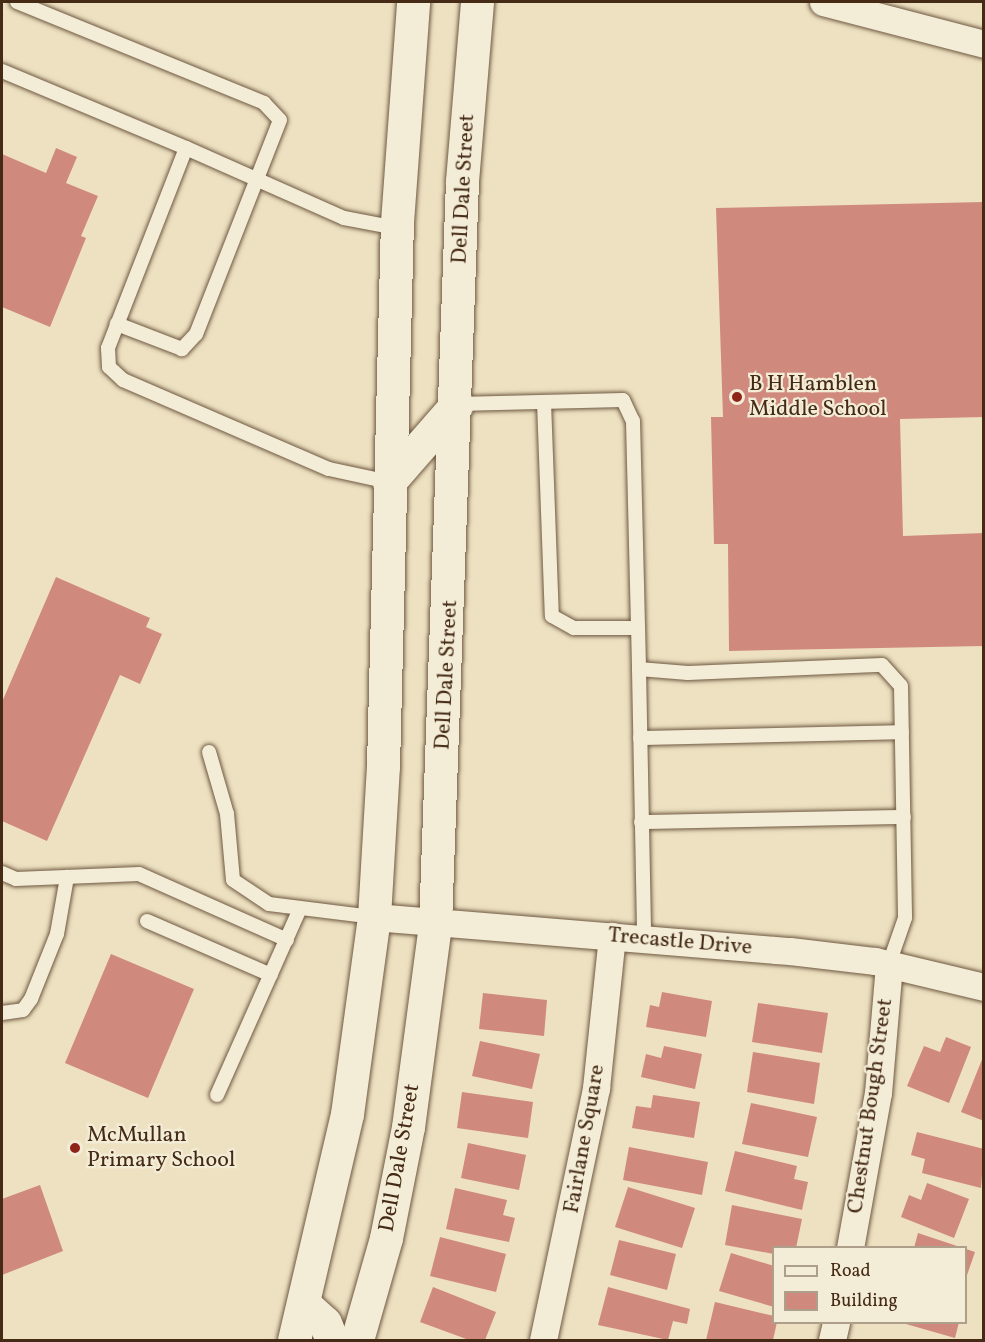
<!DOCTYPE html>
<style>
body{margin:0}
#map{position:relative;width:985px;height:1342px;overflow:hidden;background:#ede1c1;font-family:Vollkorn,serif}
div>[style]{position:absolute}
[style*='--x']{left:calc(var(--x)*1px);top:calc(var(--y)*1px);width:calc(var(--w)*1px);rotate:calc(var(--a)*1deg)}
.building>*{inset:0;background:#d0897d}
.roads{filter:drop-shadow(0 0 2px #6f5841) drop-shadow(0 0 2px #6f5841)}
.lane>*{height:14px;margin:-7px;padding:0 7px;transform-origin:7px;border-radius:7px;background:#f3ecd7}
.street>*{height:27px;margin:-13.5px;padding:0 13.5px;transform-origin:13.5px;border-radius:13.5px;background:#f3ecd7}
.secondary>*{height:33px;margin:-16.5px;padding:0 16.5px;transform-origin:16.5px;border-radius:16.5px;background:#f3ecd7}
.dots>*{width:16px;height:16px;translate:-50% -50%;box-sizing:border-box;border:3px solid #f3ecd7;border-radius:50%}
span{translate:-50% -50%;white-space:nowrap;text-align:center;line-height:1.15;-webkit-text-stroke:4.5px #f3ecd7;paint-order:stroke}
.street-label{font-size:22px;color:#452b16}
.poi-label{font-size:22px;color:#452b16}
.left{translate:0 -50%;text-align:left}
.frame{position:absolute;inset:0;border:3px solid #452b16;pointer-events:none}
.legend{position:absolute;left:772px;top:1246px;width:195px;height:78px;box-sizing:border-box;background:#f3ecd7;border:2px solid #ad9f8a;margin:0;padding:8px 10px;list-style:none;font-size:18px;color:#452b16}
.legend li{display:flex;align-items:center;gap:12px;height:30px}
.legend b{width:30px;border:2px solid #ad9f8a}
</style>
<div id="map">
<div class="building">
<i style="clip-path:polygon(56px 148px,77px 157px,66px 183px,98px 196px,81px 236px,86px 238px,50px 327px,2px 307px,2px 154px,46px 173px)"></i>
<i style="clip-path:polygon(984px 202px,984px 417px,900px 419px,903px 536px,984px 533px,984px 646px,729px 651px,728px 544px,714px 544px,711px 417px,723px 417px,716px 208px)"></i>
<i style="clip-path:polygon(56px 577px,150px 618px,146px 627px,162px 634px,140px 684px,120px 675px,47px 841px,2px 821px,2px 702px)"></i>
<i style="clip-path:polygon(111px 954px,194px 989px,148px 1098px,65px 1063px)"></i>
<i style="clip-path:polygon(662px 992px,712px 1001px,706px 1037px,646px 1027px,650px 1005px,659px 1007px)"></i>
<i style="clip-path:polygon(483px 993px,547px 1000px,544px 1036px,479px 1029px)"></i>
<i style="clip-path:polygon(758px 1003px,828px 1013px,822px 1053px,752px 1042px)"></i>
<i style="clip-path:polygon(946px 1037px,971px 1047px,949px 1103px,907px 1086px,924px 1046px,940px 1052px)"></i>
<i style="clip-path:polygon(480px 1041px,540px 1054px,532px 1089px,472px 1076px)"></i>
<i style="clip-path:polygon(664px 1046px,702px 1054px,695px 1089px,641px 1077px,646px 1054px,661px 1058px)"></i>
<i style="clip-path:polygon(753px 1052px,820px 1063px,814px 1104px,747px 1092px)"></i>
<i style="clip-path:polygon(983px 1057px,984px 1057px,984px 1121px,961px 1112px)"></i>
<i style="clip-path:polygon(462px 1092px,533px 1102px,528px 1138px,457px 1128px)"></i>
<i style="clip-path:polygon(653px 1095px,700px 1102px,694px 1138px,632px 1128px,636px 1106px,651px 1108px)"></i>
<i style="clip-path:polygon(751px 1103px,817px 1117px,808px 1157px,742px 1144px)"></i>
<i style="clip-path:polygon(917px 1132px,984px 1149px,981px 1188px,922px 1173px,925px 1159px,911px 1155px)"></i>
<i style="clip-path:polygon(468px 1143px,526px 1155px,519px 1190px,461px 1178px)"></i>
<i style="clip-path:polygon(629px 1147px,708px 1162px,702px 1195px,623px 1180px)"></i>
<i style="clip-path:polygon(735px 1151px,797px 1166px,794px 1179px,808px 1182px,802px 1210px,725px 1191px)"></i>
<i style="clip-path:polygon(927px 1183px,969px 1199px,954px 1238px,901px 1217px,909px 1195px,921px 1200px)"></i>
<i style="clip-path:polygon(40px 1185px,63px 1251px,2px 1275px,2px 1199px)"></i>
<i style="clip-path:polygon(628px 1187px,695px 1208px,682px 1248px,615px 1227px)"></i>
<i style="clip-path:polygon(455px 1188px,507px 1200px,503px 1215px,515px 1218px,509px 1242px,446px 1229px)"></i>
<i style="clip-path:polygon(732px 1205px,802px 1219px,796px 1248px,774px 1248px,774px 1254px,725px 1245px)"></i>
<i style="clip-path:polygon(918px 1233px,960px 1247px,960px 1248px,914px 1248px)"></i>
<i style="clip-path:polygon(440px 1237px,506px 1254px,496px 1292px,430px 1276px)"></i>
<i style="clip-path:polygon(619px 1240px,676px 1254px,667px 1290px,610px 1275px)"></i>
<i style="clip-path:polygon(966px 1249px,975px 1252px,966px 1278px)"></i>
<i style="clip-path:polygon(731px 1253px,774px 1266px,774px 1307px,719px 1291px)"></i>
<i style="clip-path:polygon(433px 1287px,496px 1312px,485px 1340px,469px 1340px,420px 1322px)"></i>
<i style="clip-path:polygon(608px 1287px,690px 1309px,687px 1324px,673px 1321px,668px 1340px,598px 1325px)"></i>
<i style="clip-path:polygon(715px 1302px,774px 1316px,777px 1322px,773px 1340px,706px 1340px)"></i>
<i style="clip-path:polygon(899px 1322px,959px 1322px,955px 1338px)"></i>
</div>
<div class="roads">
<div class="lane">
<i style="--x:17;--y:2;--w:267;--a:22.2"></i>
<i style="--x:264;--y:103;--w:23;--a:47"></i>
<i style="--x:280;--y:120;--w:230;--a:111.4"></i>
<i style="--x:196;--y:334;--w:21;--a:133"></i>
<i style="--x:182;--y:349;--w:70;--a:-159"></i>
<i style="--x:2;--y:71;--w:199;--a:22.7"></i>
<i style="--x:186;--y:148;--w:215;--a:111.3"></i>
<i style="--x:108;--y:348;--w:19;--a:87"></i>
<i style="--x:109;--y:367;--w:19;--a:43"></i>
<i style="--x:123;--y:380;--w:224;--a:23.4"></i>
<i style="--x:329;--y:469;--w:61;--a:12.2"></i>
<i style="--x:186;--y:148;--w:173;--a:23.9"></i>
<i style="--x:344;--y:218;--w:54;--a:10.7"></i>
<i style="--x:544;--y:402;--w:214;--a:87.9"></i>
<i style="--x:552;--y:616;--w:25;--a:29"></i>
<i style="--x:574;--y:628;--w:64;--a:0"></i>
<i style="--x:457;--y:404;--w:166;--a:-1.4"></i>
<i style="--x:623;--y:400;--w:23;--a:65"></i>
<i style="--x:633;--y:421;--w:248;--a:88.6"></i>
<i style="--x:639;--y:669;--w:49;--a:4.7"></i>
<i style="--x:688;--y:673;--w:194;--a:-2.4"></i>
<i style="--x:882;--y:665;--w:28;--a:48"></i>
<i style="--x:901;--y:686;--w:232;--a:89"></i>
<i style="--x:905;--y:918;--w:49;--a:109.2"></i>
<i style="--x:639;--y:669;--w:270;--a:88.9"></i>
<i style="--x:640;--y:738;--w:262;--a:-1.3"></i>
<i style="--x:209;--y:752;--w:65;--a:73.8"></i>
<i style="--x:227;--y:814;--w:66;--a:84.8"></i>
<i style="--x:233;--y:880;--w:43;--a:33.7"></i>
<i style="--x:269;--y:904;--w:106;--a:7.1"></i>
<i style="--x:641;--y:822;--w:263;--a:-1.1"></i>
<i style="--x:2;--y:873;--w:15;--a:23"></i>
<i style="--x:16;--y:879;--w:123;--a:-2.3"></i>
<i style="--x:139;--y:874;--w:162;--a:24"></i>
<i style="--x:147;--y:921;--w:135;--a:23.5"></i>
<i style="--x:2;--y:1013;--w:21;--a:-8"></i>
<i style="--x:23;--y:1010;--w:14;--a:-54"></i>
<i style="--x:31;--y:999;--w:70;--a:-68.2"></i>
<i style="--x:57;--y:934;--w:58;--a:-80"></i>
<i style="--x:217;--y:1095;--w:204;--a:-66"></i>
</div>
<div class="street">
<i style="--x:823;--y:2;--w:166;--a:14.6"></i>
<i style="--x:374;--y:917;--w:417;--a:4.7"></i>
<i style="--x:790;--y:951;--w:86;--a:6.7"></i>
<i style="--x:875;--y:961;--w:112;--a:13.4"></i>
<i style="--x:850;--y:1248;--w:158;--a:-79.8"></i>
<i style="--x:878;--y:1093;--w:129;--a:-85.1"></i>
<i style="--x:543;--y:1340;--w:258;--a:-78.1"></i>
<i style="--x:596;--y:1088;--w:153;--a:-84"></i>
<i style="--x:832;--y:1340;--w:18;--a:-77"></i>
</div>
<div class="secondary">
<i style="--x:389;--y:482;--w:103;--a:-48.9"></i>
<i style="--x:304;--y:1304;--w:28;--a:42"></i>
<i style="--x:325;--y:1323;--w:18;--a:68"></i>
<i style="--x:294;--y:1340;--w:232;--a:-76.8"></i>
<i style="--x:347;--y:1114;--w:199;--a:-82.2"></i>
<i style="--x:374;--y:917;--w:151;--a:-86.6"></i>
<i style="--x:383;--y:766;--w:544;--a:-88.53"></i>
<i style="--x:397;--y:222;--w:221;--a:-85.8"></i>
<i style="--x:357;--y:1340;--w:106;--a:-74.1"></i>
<i style="--x:386;--y:1238;--w:113;--a:-78.8"></i>
<i style="--x:408;--y:1127;--w:205;--a:-82.4"></i>
<i style="--x:435;--y:924;--w:743;--a:-87.92"></i>
<i style="--x:462;--y:181;--w:180;--a:-85.2"></i>
</div>
</div>
<div class="dots">
<i style="left:737px;top:397px;background:#8f2418"></i>
<i style="left:75px;top:1148px;background:#8f2418"></i>
</div>
<div class="street-label">
<span style="left:464px;top:189px;rotate:-87deg">Dell Dale Street</span>
<span style="left:447px;top:675px;rotate:-87deg">Dell Dale Street</span>
<span style="left:680px;top:942px;rotate:5deg">Trecastle Drive</span>
<span style="left:871px;top:1106px;rotate:-82deg">Chestnut Bough Street</span>
<span style="left:585px;top:1139px;rotate:-80deg">Fairlane Square</span>
<span style="left:400px;top:1158px;rotate:-80deg">Dell Dale Street</span>
</div>
<div class="poi-label">
<span class="left" style="left:749px;top:397px">B H Hamblen<br>Middle School</span>
<span class="left" style="left:87px;top:1148px">McMullan<br>Primary School</span>
</div>
<div class="frame"></div>
<ul class="legend">
<li><b style="height:8px;background:#f3ecd7"></b>Road</li>
<li><b style="height:16px;background:#d0897d"></b>Building</li>
</ul>
</div>
